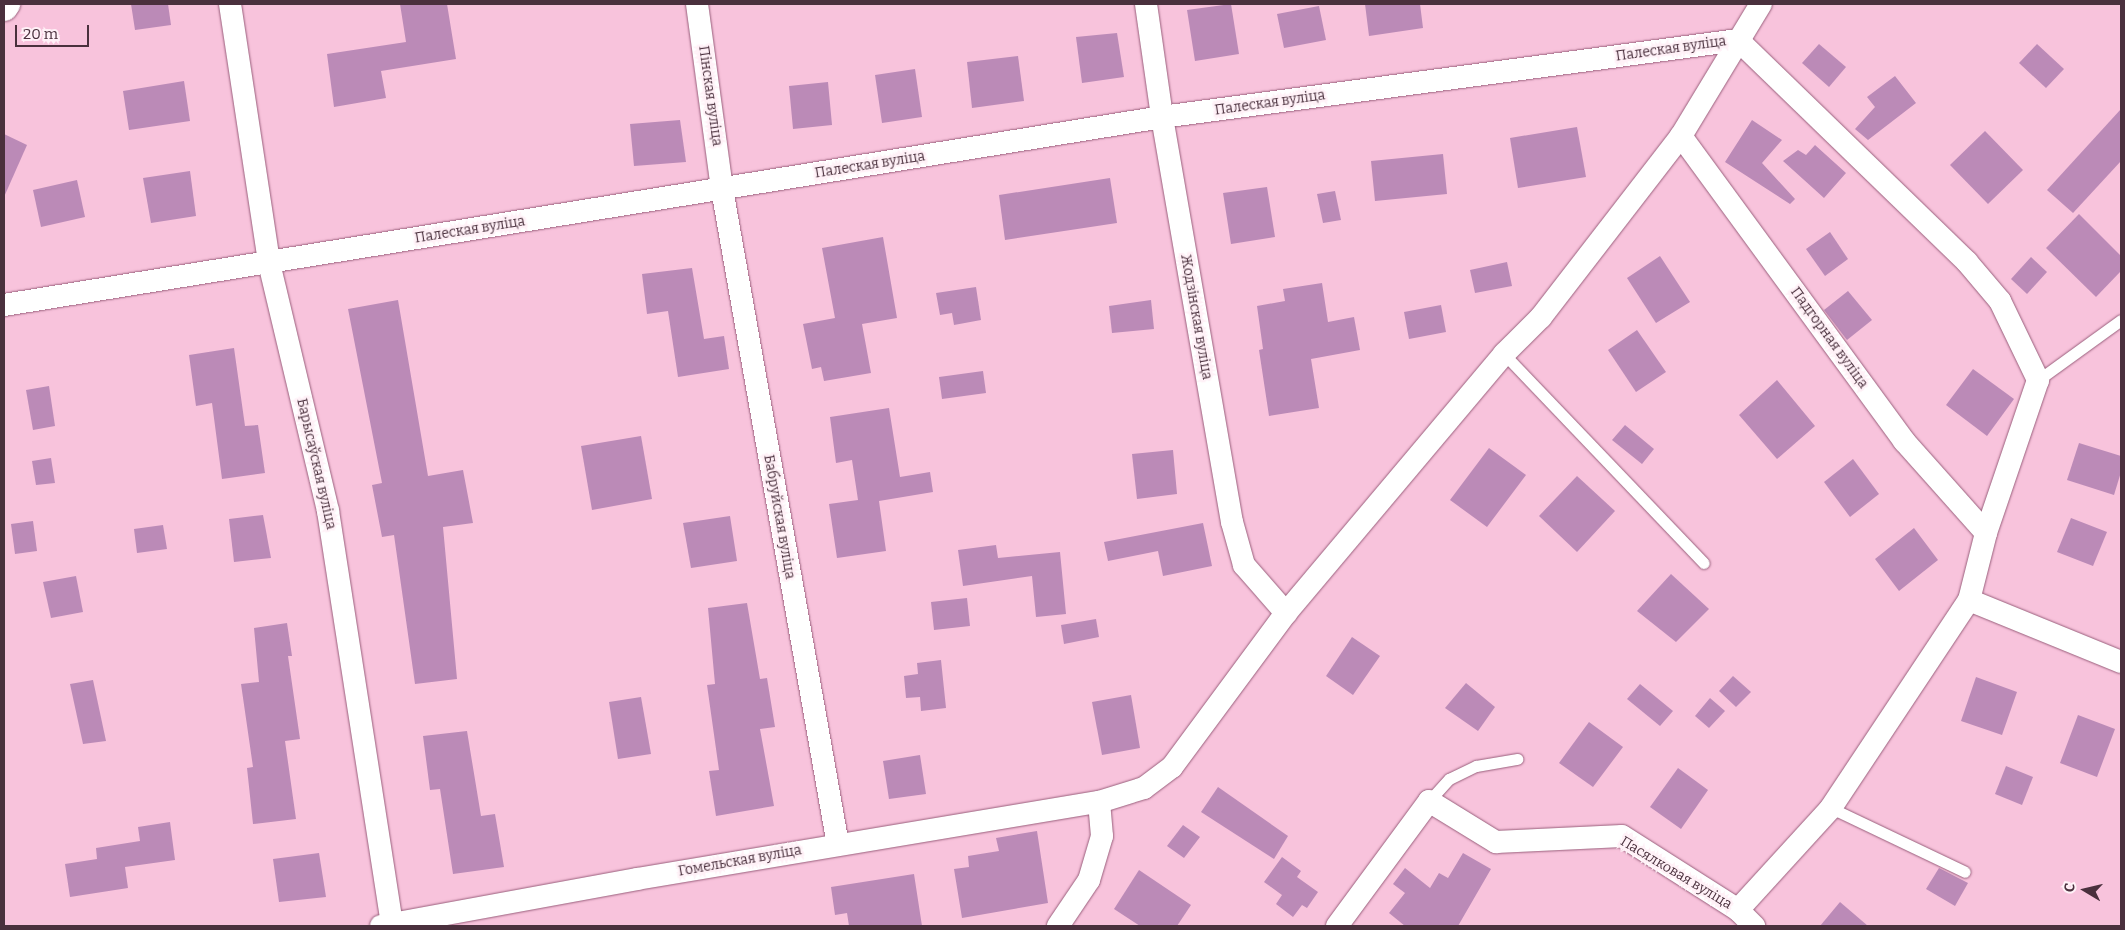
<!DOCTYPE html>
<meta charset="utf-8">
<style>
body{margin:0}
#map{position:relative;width:2125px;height:930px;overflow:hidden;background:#f8c3dc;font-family:Bitter,serif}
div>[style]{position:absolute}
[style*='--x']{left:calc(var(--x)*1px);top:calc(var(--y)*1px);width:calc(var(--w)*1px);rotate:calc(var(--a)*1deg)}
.building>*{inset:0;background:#bb8ab7}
.roads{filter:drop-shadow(0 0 1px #995f7c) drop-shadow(0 0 1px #995f7c)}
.service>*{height:11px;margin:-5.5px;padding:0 5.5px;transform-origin:5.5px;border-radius:5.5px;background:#fff}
.minor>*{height:22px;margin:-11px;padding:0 11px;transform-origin:11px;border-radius:11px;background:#fff}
.secondary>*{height:28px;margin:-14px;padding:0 14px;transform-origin:14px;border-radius:14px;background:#fff}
span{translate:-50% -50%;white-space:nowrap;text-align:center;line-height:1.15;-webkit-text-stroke:4.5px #fff1f7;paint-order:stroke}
.street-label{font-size:14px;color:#4a303d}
.frame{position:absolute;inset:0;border:5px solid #4a303d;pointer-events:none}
.north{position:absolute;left:2060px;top:865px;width:50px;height:50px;-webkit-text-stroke:4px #fff1f7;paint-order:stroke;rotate:279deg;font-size:14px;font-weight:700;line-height:20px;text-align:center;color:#4a303d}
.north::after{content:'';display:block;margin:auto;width:18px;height:22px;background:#4a303d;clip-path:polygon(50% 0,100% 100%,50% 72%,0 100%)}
.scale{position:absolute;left:15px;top:25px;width:74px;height:22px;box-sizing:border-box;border:2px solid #4a303d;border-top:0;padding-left:6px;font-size:15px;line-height:18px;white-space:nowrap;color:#4a303d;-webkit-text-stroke:4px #fff1f7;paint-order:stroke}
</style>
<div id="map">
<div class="building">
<i style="clip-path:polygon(131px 4px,168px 4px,171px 25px,135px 30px)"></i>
<i style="clip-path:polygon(400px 4px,447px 4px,456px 59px,381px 71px,386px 98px,334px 107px,327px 54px,406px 42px)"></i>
<i style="clip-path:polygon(1231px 4px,1239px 54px,1195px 61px,1187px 10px)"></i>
<i style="clip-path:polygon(1365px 4px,1420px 4px,1423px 28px,1369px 36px)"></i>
<i style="clip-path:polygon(1319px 6px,1326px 40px,1284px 48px,1277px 14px)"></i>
<i style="clip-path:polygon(1117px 33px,1124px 77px,1082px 83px,1076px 37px)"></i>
<i style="clip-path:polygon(1819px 44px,1846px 67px,1829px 87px,1802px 63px)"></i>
<i style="clip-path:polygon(2037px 44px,2064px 69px,2046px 88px,2019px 63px)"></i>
<i style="clip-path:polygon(1018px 56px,1024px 101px,972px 108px,967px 62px)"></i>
<i style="clip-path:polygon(915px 69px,922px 117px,882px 123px,875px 75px)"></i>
<i style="clip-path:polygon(1895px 76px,1916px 103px,1868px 140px,1855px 129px,1875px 107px,1867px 97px)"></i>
<i style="clip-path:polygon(184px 81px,190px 121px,129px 130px,123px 91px)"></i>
<i style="clip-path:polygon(828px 82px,832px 125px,793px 129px,789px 86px)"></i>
<i style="clip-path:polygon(2121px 109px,2121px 161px,2073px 213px,2047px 190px)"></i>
<i style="clip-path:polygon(680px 120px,686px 162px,634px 166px,630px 124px)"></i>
<i style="clip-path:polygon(1752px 120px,1782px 140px,1762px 163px,1795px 199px,1790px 204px,1725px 162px)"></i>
<i style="clip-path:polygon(1577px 127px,1586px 177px,1518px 188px,1510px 138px)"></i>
<i style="clip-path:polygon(1985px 131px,2023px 170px,1988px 204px,1950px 165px)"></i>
<i style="clip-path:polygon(4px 134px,27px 145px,4px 197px)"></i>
<i style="clip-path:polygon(1815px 145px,1846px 173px,1824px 198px,1783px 161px,1798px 150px,1806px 155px)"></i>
<i style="clip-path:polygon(1443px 154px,1447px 194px,1375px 201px,1371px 161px)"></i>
<i style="clip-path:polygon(190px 171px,196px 216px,151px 223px,143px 178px)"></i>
<i style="clip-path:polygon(1110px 178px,1117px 223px,1005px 240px,999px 195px)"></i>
<i style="clip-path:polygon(77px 180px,85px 217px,41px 227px,33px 190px)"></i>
<i style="clip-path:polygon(1267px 187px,1275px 237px,1231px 244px,1223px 193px)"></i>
<i style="clip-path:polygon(1335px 191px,1341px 220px,1323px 223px,1317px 194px)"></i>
<i style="clip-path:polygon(2079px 214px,2121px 256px,2121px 271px,2096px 297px,2046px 248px)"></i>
<i style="clip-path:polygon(1830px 232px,1848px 259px,1825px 276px,1806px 249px)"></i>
<i style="clip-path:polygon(883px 237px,897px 318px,862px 324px,871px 373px,824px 381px,821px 367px,812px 369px,803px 324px,835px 318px,822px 248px)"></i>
<i style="clip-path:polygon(1660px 256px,1690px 302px,1656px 323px,1627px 278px)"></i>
<i style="clip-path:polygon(2031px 257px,2047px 272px,2027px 294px,2011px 279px)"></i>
<i style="clip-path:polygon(1507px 262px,1512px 286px,1475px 293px,1470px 270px)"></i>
<i style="clip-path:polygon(692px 268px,704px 339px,724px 336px,729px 369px,678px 377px,668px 311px,647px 314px,642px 274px)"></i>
<i style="clip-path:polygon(1322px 283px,1328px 322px,1354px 317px,1360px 350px,1311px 359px,1319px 408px,1269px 416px,1259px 350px,1263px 349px,1257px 306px,1285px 301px,1283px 289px)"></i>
<i style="clip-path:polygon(976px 287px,981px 320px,954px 325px,952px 313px,940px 315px,936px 293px)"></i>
<i style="clip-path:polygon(1848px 291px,1872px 320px,1847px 340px,1824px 310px)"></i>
<i style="clip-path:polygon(398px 300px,428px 476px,463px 470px,473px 523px,443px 527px,457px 679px,415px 684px,394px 535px,382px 537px,372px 485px,382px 483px,348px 309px)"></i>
<i style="clip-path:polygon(1151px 300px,1154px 329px,1112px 333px,1109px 306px)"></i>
<i style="clip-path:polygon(1441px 305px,1446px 332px,1409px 339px,1404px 312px)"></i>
<i style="clip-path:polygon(1637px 330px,1666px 372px,1636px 392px,1608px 350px)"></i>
<i style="clip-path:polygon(234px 348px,245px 426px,258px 425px,265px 473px,222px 479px,212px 403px,196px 406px,189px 355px)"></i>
<i style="clip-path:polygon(1973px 369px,2014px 399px,1987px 436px,1946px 405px)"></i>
<i style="clip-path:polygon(983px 371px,986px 393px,942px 399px,939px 377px)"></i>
<i style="clip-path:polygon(1777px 380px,1815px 426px,1777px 459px,1739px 415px)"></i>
<i style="clip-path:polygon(49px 386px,55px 426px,33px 430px,26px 390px)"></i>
<i style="clip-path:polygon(889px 408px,900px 477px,930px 472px,933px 492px,879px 501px,886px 551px,837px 558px,829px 504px,858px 500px,852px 460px,836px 463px,830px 417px)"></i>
<i style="clip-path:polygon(1625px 425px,1654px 449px,1642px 464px,1612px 440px)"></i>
<i style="clip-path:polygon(641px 436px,652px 499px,592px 510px,581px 446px)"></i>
<i style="clip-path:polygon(2079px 443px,2121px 456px,2121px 472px,2114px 495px,2067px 480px)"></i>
<i style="clip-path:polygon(1489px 448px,1526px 475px,1487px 527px,1450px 500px)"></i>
<i style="clip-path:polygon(1173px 450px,1177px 494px,1137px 499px,1132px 454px)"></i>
<i style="clip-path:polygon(51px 458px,55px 483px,36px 485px,32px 461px)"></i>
<i style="clip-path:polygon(1853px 459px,1879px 494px,1850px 517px,1824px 482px)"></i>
<i style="clip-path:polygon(1577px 476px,1615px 511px,1577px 552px,1539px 516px)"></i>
<i style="clip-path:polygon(263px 515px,271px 558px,234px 562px,229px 519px)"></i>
<i style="clip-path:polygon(730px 516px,737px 561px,691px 568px,683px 523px)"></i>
<i style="clip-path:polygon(2071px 518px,2107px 532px,2093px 566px,2057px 552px)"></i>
<i style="clip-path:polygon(33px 521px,37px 551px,15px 554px,11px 524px)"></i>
<i style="clip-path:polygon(1203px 523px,1212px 566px,1163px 576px,1158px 551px,1108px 561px,1104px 542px)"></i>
<i style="clip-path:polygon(163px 525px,167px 549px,137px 553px,134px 529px)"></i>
<i style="clip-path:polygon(1914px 528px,1938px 560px,1899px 591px,1875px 559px)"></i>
<i style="clip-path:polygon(996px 545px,998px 558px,1060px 552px,1066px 614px,1036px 617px,1032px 576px,963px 586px,958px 550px)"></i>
<i style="clip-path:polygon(1671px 574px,1709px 609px,1676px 642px,1637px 611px)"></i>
<i style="clip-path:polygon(76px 576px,83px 612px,51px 618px,43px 582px)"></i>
<i style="clip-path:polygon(967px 598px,970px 626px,934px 630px,931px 602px)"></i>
<i style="clip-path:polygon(747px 603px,760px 679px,767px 678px,775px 727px,760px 729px,774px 806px,716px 816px,709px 771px,719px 770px,707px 685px,715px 684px,708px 608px)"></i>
<i style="clip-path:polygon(1096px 619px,1099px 637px,1064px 644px,1061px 625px)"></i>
<i style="clip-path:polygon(287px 623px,292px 656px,288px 656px,300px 739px,285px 741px,296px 819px,253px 824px,247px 768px,253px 767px,241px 684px,259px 682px,254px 628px)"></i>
<i style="clip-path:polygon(1352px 637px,1380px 656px,1353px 695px,1326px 676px)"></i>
<i style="clip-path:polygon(941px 660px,946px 708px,921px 711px,920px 697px,906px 698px,904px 676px,918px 674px,917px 663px)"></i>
<i style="clip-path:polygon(1733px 676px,1751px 692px,1736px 707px,1719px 691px)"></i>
<i style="clip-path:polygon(1976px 677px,2017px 692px,2002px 735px,1961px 721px)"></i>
<i style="clip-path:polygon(93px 680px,106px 741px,83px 744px,70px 684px)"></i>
<i style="clip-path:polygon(1466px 683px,1495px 707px,1478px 731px,1445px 708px)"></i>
<i style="clip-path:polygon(1640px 684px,1673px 711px,1660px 726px,1627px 699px)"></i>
<i style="clip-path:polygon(1131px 695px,1140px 748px,1102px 755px,1092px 702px)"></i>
<i style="clip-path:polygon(641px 697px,651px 754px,618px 759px,609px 702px)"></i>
<i style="clip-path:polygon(1710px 698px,1725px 711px,1709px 728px,1695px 716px)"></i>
<i style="clip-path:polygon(2078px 715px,2115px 729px,2097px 777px,2060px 763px)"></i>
<i style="clip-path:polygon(1589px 722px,1623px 747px,1593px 787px,1559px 763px)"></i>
<i style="clip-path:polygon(467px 731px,481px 816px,495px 814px,504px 867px,453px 874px,440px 789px,430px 790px,423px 736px)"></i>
<i style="clip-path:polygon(920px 755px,926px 794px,889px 799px,883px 761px)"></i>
<i style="clip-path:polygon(2006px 766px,2033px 777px,2022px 805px,1995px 794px)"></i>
<i style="clip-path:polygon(1678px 768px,1708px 790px,1681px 829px,1650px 807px)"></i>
<i style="clip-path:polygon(1218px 787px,1288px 836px,1274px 859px,1201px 812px)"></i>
<i style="clip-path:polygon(170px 822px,175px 860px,125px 867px,128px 888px,70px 897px,65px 864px,97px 859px,96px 848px,140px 841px,138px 827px)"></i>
<i style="clip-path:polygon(1183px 825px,1200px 837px,1184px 858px,1167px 846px)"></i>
<i style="clip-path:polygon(1037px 831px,1048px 903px,962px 918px,954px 869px,969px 867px,968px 856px,999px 851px,996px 838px)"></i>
<i style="clip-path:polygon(319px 853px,326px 897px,279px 902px,273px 859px)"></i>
<i style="clip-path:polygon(1463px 853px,1491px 869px,1458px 926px,1405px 926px,1389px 913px,1405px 893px,1393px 884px,1405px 868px,1430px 888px,1439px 873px,1448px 878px)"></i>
<i style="clip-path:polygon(1282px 857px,1301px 871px,1297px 877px,1318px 892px,1307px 908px,1302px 905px,1293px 917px,1276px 904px,1282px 895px,1264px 882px)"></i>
<i style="clip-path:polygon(1939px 868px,1968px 883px,1955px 906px,1926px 889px)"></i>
<i style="clip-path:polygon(1139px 870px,1191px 905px,1177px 926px,1140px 926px,1114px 909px)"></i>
<i style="clip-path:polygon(914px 874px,922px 926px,849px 926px,847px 913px,835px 915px,831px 887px)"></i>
<i style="clip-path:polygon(1840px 902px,1868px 926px,1820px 926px)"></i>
</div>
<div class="roads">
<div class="service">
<i style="--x:1504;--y:354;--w:289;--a:46.3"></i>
<i style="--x:2038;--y:380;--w:102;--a:-35.9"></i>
<i style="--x:1429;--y:801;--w:30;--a:-48"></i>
<i style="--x:1449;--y:779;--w:30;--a:-26"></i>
<i style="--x:1476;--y:766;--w:42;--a:-9.7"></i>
<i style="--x:1831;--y:808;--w:148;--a:25.5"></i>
</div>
<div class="minor">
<i style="--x:230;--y:4;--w:262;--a:81.4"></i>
<i style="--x:269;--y:263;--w:255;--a:76.6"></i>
<i style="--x:328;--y:511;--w:420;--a:81.2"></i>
<i style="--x:697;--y:4;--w:187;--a:82.3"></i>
<i style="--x:722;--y:189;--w:666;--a:79.97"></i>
<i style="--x:1146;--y:4;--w:114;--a:81.9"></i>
<i style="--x:1162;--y:117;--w:411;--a:80.2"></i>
<i style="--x:1232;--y:522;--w:45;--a:74.4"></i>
<i style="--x:1244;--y:565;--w:64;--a:48.8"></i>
<i style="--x:1681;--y:136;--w:378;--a:53.8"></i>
<i style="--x:1904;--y:441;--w:123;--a:48.3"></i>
<i style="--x:4;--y:305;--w:1173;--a:-9.22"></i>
<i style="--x:1162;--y:117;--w:581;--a:-7.61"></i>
<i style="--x:1738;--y:40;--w:319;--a:44.1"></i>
<i style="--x:1967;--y:262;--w:51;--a:49.8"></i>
<i style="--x:2000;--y:301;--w:88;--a:64.3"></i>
<i style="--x:2038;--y:380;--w:162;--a:108.8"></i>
<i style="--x:1986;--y:533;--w:69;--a:104.2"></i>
<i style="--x:1969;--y:600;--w:250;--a:123.6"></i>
<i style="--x:1831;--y:808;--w:138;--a:132.4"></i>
<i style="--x:1969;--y:600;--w:164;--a:22.2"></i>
<i style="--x:381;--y:926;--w:260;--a:-10.4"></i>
<i style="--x:637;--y:879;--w:468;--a:-9.5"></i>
<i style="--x:1099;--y:802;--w:47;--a:-17.3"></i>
<i style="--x:1144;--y:788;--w:35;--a:-37"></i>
<i style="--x:1172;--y:767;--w:192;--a:-53.5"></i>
<i style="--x:1286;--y:613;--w:339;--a:-49.9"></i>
<i style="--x:1504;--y:354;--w:52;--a:-45"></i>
<i style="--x:1541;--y:317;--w:229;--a:-52.3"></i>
<i style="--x:1681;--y:136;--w:154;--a:-58.8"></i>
<i style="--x:1058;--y:926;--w:55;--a:-56"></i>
<i style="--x:1089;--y:880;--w:46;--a:-73.5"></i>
<i style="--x:1102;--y:836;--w:34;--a:-95"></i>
<i style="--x:1337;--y:926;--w:155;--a:-53.6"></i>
<i style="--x:1429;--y:801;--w:79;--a:31.5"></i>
<i style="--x:1496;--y:842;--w:126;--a:-2.7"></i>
<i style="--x:1622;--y:836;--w:138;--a:32.5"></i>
<i style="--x:1738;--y:910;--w:23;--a:45"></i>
</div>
<div class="secondary">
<i style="--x:4;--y:7;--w:4;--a:-56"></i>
</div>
</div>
<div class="street-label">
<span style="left:1671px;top:49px;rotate:-8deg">Палеская вуліца</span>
<span style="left:710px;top:96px;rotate:82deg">Пінская вуліца</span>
<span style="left:1270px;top:103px;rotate:-8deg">Палеская вуліца</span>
<span style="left:870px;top:165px;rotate:-9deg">Палеская вуліца</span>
<span style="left:470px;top:230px;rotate:-9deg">Палеская вуліца</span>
<span style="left:1196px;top:317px;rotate:80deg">Жодзінская вуліца</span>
<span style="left:1829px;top:338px;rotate:54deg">Падгорная вуліца</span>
<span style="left:316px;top:464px;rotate:77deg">Барысаўская вуліца</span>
<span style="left:779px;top:517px;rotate:80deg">Бабруйская вуліца</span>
<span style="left:740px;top:861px;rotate:-10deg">Гомельская вуліца</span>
<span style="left:1676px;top:873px;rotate:31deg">Пасялковая вуліца</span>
</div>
<div class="frame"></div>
<div class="north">С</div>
<div class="scale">20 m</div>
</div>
